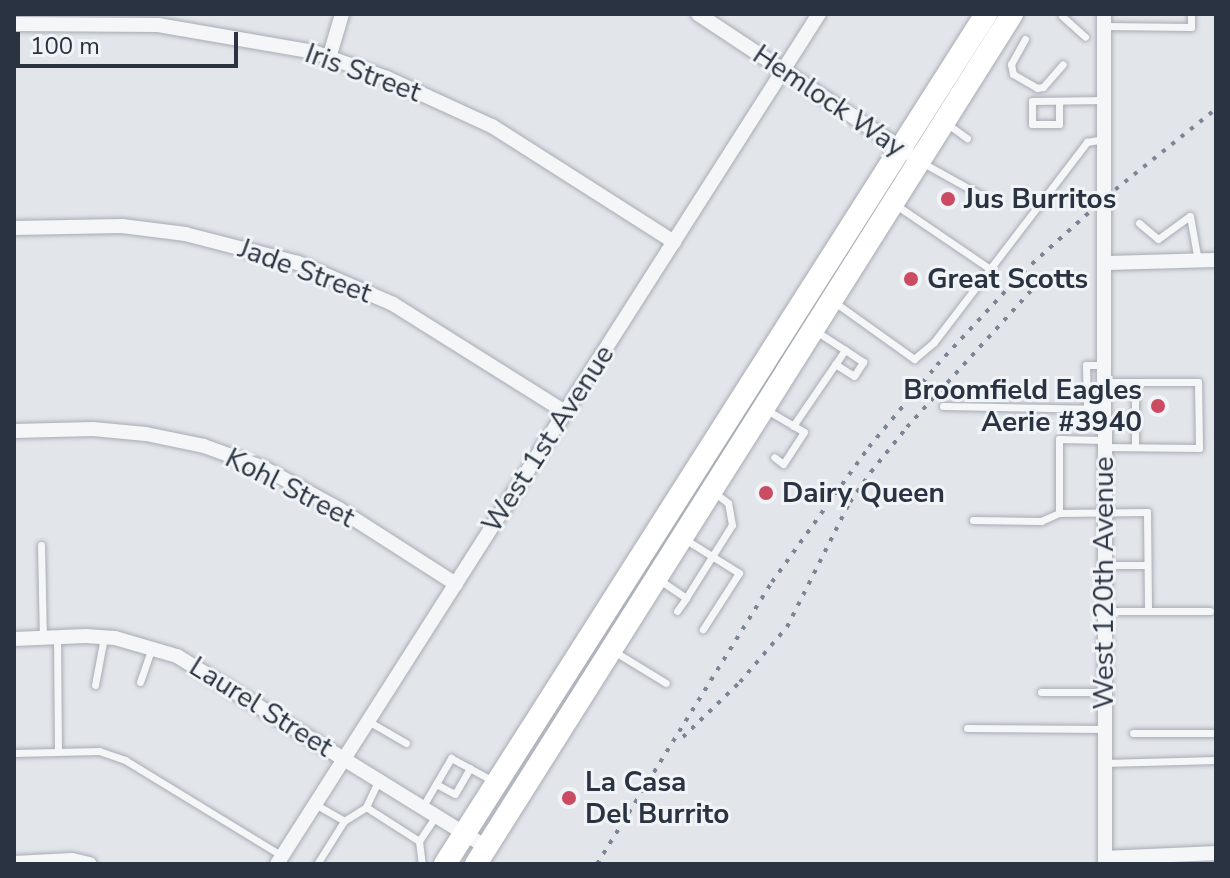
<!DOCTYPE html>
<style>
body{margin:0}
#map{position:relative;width:1230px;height:878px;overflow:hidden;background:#e2e5ea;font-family:"Nunito Sans",sans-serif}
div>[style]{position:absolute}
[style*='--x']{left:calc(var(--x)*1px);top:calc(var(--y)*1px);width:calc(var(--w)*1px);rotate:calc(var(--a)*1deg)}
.roads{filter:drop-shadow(0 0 2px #a7acb4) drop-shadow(0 0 2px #a7acb4)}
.service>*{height:7px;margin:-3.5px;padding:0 3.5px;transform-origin:3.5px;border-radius:3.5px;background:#f4f6f8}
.minor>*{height:14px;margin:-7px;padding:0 7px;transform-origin:7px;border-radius:7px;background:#f4f6f8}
.primary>*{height:22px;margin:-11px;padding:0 11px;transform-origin:11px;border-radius:11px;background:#fff}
.rail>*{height:4px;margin-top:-2px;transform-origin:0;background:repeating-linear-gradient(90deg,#7c8593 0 4px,transparent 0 12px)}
.dots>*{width:22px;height:22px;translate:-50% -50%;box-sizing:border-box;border:4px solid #f1f4f7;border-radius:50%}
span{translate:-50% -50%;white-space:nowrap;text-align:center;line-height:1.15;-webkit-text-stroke:6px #f1f4f7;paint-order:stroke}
.street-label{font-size:28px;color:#2a3341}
.poi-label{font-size:28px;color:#2a3341;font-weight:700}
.left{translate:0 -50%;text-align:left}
.right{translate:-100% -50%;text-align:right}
.frame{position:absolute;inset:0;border:16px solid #2a3341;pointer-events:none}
.scale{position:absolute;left:16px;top:32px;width:222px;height:36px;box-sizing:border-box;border:4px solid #2a3341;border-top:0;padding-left:10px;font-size:24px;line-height:28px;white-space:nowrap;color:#2a3341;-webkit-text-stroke:6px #f1f4f7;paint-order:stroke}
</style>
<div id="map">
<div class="roads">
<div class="service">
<i style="--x:1062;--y:16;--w:31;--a:42"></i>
<i style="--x:1104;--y:26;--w:87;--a:0.7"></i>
<i style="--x:1191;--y:27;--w:13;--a:-90"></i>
<i style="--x:1025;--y:39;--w:29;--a:119"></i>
<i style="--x:1011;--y:64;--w:10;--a:79"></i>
<i style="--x:1013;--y:74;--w:28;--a:30"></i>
<i style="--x:1037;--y:88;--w:6;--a:-9"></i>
<i style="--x:1043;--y:87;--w:30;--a:-49"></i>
<i style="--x:1059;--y:101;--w:23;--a:90"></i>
<i style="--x:1059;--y:124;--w:27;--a:180"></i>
<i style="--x:1032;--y:124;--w:23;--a:-90"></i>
<i style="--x:1032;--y:101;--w:73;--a:-0.8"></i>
<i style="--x:946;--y:123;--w:26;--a:36"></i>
<i style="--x:923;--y:163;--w:70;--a:29.1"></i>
<i style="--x:896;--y:205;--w:114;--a:34.2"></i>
<i style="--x:1139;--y:223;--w:25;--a:40"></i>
<i style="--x:1158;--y:239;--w:39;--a:-36"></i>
<i style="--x:1190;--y:216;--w:46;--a:79.9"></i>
<i style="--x:833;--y:301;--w:100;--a:35.6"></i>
<i style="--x:914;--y:359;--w:26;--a:-40"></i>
<i style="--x:934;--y:342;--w:252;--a:-52.6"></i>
<i style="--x:1087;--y:142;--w:17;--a:-10"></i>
<i style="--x:835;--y:364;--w:22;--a:32"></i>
<i style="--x:854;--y:376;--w:17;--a:-57"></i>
<i style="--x:863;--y:362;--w:22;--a:-146"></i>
<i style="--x:1104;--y:382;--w:94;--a:0"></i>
<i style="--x:1198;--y:382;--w:66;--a:89.1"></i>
<i style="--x:1199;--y:448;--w:95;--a:-179.4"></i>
<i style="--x:1135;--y:382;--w:65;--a:90"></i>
<i style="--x:943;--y:406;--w:161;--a:1.1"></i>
<i style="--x:765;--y:409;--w:45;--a:30.5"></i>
<i style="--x:804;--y:432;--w:38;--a:123"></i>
<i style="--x:783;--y:464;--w:11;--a:-142"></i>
<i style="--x:1087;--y:409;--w:44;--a:-91.3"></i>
<i style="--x:1086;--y:365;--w:18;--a:0"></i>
<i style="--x:793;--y:426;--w:92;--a:-55.6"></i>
<i style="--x:845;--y:350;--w:35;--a:-147"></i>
<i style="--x:1104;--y:440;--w:45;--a:-178.7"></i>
<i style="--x:1059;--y:439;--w:74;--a:90"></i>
<i style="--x:1059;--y:513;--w:88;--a:-0.7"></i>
<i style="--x:1147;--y:512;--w:99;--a:89.4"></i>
<i style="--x:973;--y:520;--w:68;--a:0.8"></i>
<i style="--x:1041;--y:521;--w:20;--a:-24"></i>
<i style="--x:683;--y:538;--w:66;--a:32"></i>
<i style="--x:739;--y:573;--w:67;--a:122.7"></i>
<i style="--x:41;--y:545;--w:93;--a:88.8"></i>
<i style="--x:1106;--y:565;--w:41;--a:0"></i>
<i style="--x:658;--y:579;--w:34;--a:34"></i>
<i style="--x:686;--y:598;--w:86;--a:-57.8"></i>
<i style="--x:732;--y:525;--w:22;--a:-100"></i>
<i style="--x:728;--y:503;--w:16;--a:-142"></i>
<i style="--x:677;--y:611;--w:16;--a:-55"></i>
<i style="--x:1105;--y:611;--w:105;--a:0"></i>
<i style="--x:57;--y:637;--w:113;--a:89.5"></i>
<i style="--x:612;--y:650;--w:63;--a:31.4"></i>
<i style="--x:140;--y:682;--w:34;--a:-71"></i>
<i style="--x:95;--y:685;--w:49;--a:-79.4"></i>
<i style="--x:1041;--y:692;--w:64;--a:0"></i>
<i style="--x:368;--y:721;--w:44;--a:30.1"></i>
<i style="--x:967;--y:728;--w:138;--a:0.4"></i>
<i style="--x:1133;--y:733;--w:83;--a:0"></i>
<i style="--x:14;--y:753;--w:85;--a:-1.3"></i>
<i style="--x:99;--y:751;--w:28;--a:19"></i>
<i style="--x:125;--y:760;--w:184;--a:31.4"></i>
<i style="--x:1105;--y:763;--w:111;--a:-1.5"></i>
<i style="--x:436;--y:784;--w:21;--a:28"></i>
<i style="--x:455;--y:794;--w:30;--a:-60"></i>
<i style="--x:315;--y:804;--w:34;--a:30"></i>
<i style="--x:344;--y:821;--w:26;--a:-32"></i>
<i style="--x:366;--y:807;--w:31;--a:-65"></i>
<i style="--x:423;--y:806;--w:56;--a:-59.7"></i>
<i style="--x:451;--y:758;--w:48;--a:28.7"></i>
<i style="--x:366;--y:807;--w:63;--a:32.7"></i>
<i style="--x:419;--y:841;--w:23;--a:83"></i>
<i style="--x:419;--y:841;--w:30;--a:-56"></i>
<i style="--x:317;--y:864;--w:51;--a:-57.9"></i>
</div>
<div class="minor">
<i style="--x:698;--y:14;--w:252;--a:33.5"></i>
<i style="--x:1104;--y:14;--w:850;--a:89.93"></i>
<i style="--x:14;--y:24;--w:144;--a:0.4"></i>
<i style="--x:158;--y:25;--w:158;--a:9.8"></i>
<i style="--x:314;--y:52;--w:77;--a:19.6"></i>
<i style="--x:387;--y:78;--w:115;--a:24.6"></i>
<i style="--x:492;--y:126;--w:216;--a:32.5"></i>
<i style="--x:329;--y:58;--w:46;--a:-73.5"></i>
<i style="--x:14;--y:228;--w:108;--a:-1.1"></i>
<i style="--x:122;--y:226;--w:64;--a:7.2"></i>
<i style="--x:185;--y:234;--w:117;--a:14.4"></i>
<i style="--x:298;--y:263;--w:103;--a:23.3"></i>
<i style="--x:393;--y:304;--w:203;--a:32.1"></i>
<i style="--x:1106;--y:263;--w:110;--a:-1.6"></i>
<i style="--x:14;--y:431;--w:79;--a:-1.5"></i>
<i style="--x:93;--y:429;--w:53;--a:5.4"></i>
<i style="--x:146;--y:434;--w:59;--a:11.7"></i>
<i style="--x:204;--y:446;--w:64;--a:20.1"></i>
<i style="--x:264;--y:468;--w:85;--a:28.7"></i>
<i style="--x:339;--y:509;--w:139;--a:32.7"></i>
<i style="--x:14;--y:639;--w:72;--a:-2.4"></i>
<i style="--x:86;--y:636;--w:29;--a:4"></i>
<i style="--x:115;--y:638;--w:65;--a:16.2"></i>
<i style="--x:177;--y:656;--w:363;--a:31.7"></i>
<i style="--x:1105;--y:858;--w:111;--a:-2.6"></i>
<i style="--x:14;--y:863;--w:58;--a:-3"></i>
<i style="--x:72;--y:860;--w:18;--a:13"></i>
<i style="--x:277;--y:864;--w:1008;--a:-57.48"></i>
</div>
<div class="primary">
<i style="--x:445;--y:864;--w:1008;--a:-57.52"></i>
<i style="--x:476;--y:864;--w:1005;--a:-57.76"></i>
</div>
</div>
<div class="rail">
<i style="--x:683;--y:737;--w:79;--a:-44"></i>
<i style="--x:740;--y:682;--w:72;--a:-49.5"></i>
<i style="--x:787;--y:627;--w:140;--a:-63.3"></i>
<i style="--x:850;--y:502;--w:37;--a:-55"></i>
<i style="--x:871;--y:472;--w:58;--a:-51.3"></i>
<i style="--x:907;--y:427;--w:211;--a:-47.7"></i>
<i style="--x:597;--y:864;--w:332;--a:-58.2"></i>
<i style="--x:772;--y:582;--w:166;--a:-54.3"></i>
<i style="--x:869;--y:447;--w:107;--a:-50.3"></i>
<i style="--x:937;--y:365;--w:127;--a:-47.2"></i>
<i style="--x:1023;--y:272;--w:112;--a:-42.1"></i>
<i style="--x:1106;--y:197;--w:141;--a:-38.7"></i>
</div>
<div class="dots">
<i style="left:948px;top:199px;background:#ca4b62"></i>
<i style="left:911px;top:279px;background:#ca4b62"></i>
<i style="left:1158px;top:406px;background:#ca4b62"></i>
<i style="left:766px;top:493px;background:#ca4b62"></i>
<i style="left:569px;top:798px;background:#ca4b62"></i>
</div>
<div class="street-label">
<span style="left:363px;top:73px;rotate:20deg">Iris Street</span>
<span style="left:829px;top:101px;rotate:34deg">Hemlock Way</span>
<span style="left:305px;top:271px;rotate:20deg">Jade Street</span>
<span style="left:548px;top:439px;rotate:-57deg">West 1st Avenue</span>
<span style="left:290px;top:488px;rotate:27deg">Kohl Street</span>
<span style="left:1104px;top:583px;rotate:-90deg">West 120th Avenue</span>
<span style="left:261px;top:707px;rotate:32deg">Laurel Street</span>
</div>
<div class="poi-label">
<span class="left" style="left:964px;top:199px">Jus Burritos</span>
<span class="left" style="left:927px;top:279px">Great Scotts</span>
<span class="right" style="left:1142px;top:406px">Broomfield Eagles<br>Aerie #3940</span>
<span class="left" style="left:782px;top:493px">Dairy Queen</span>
<span class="left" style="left:585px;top:798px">La Casa<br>Del Burrito</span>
</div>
<div class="frame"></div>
<div class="scale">100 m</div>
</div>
